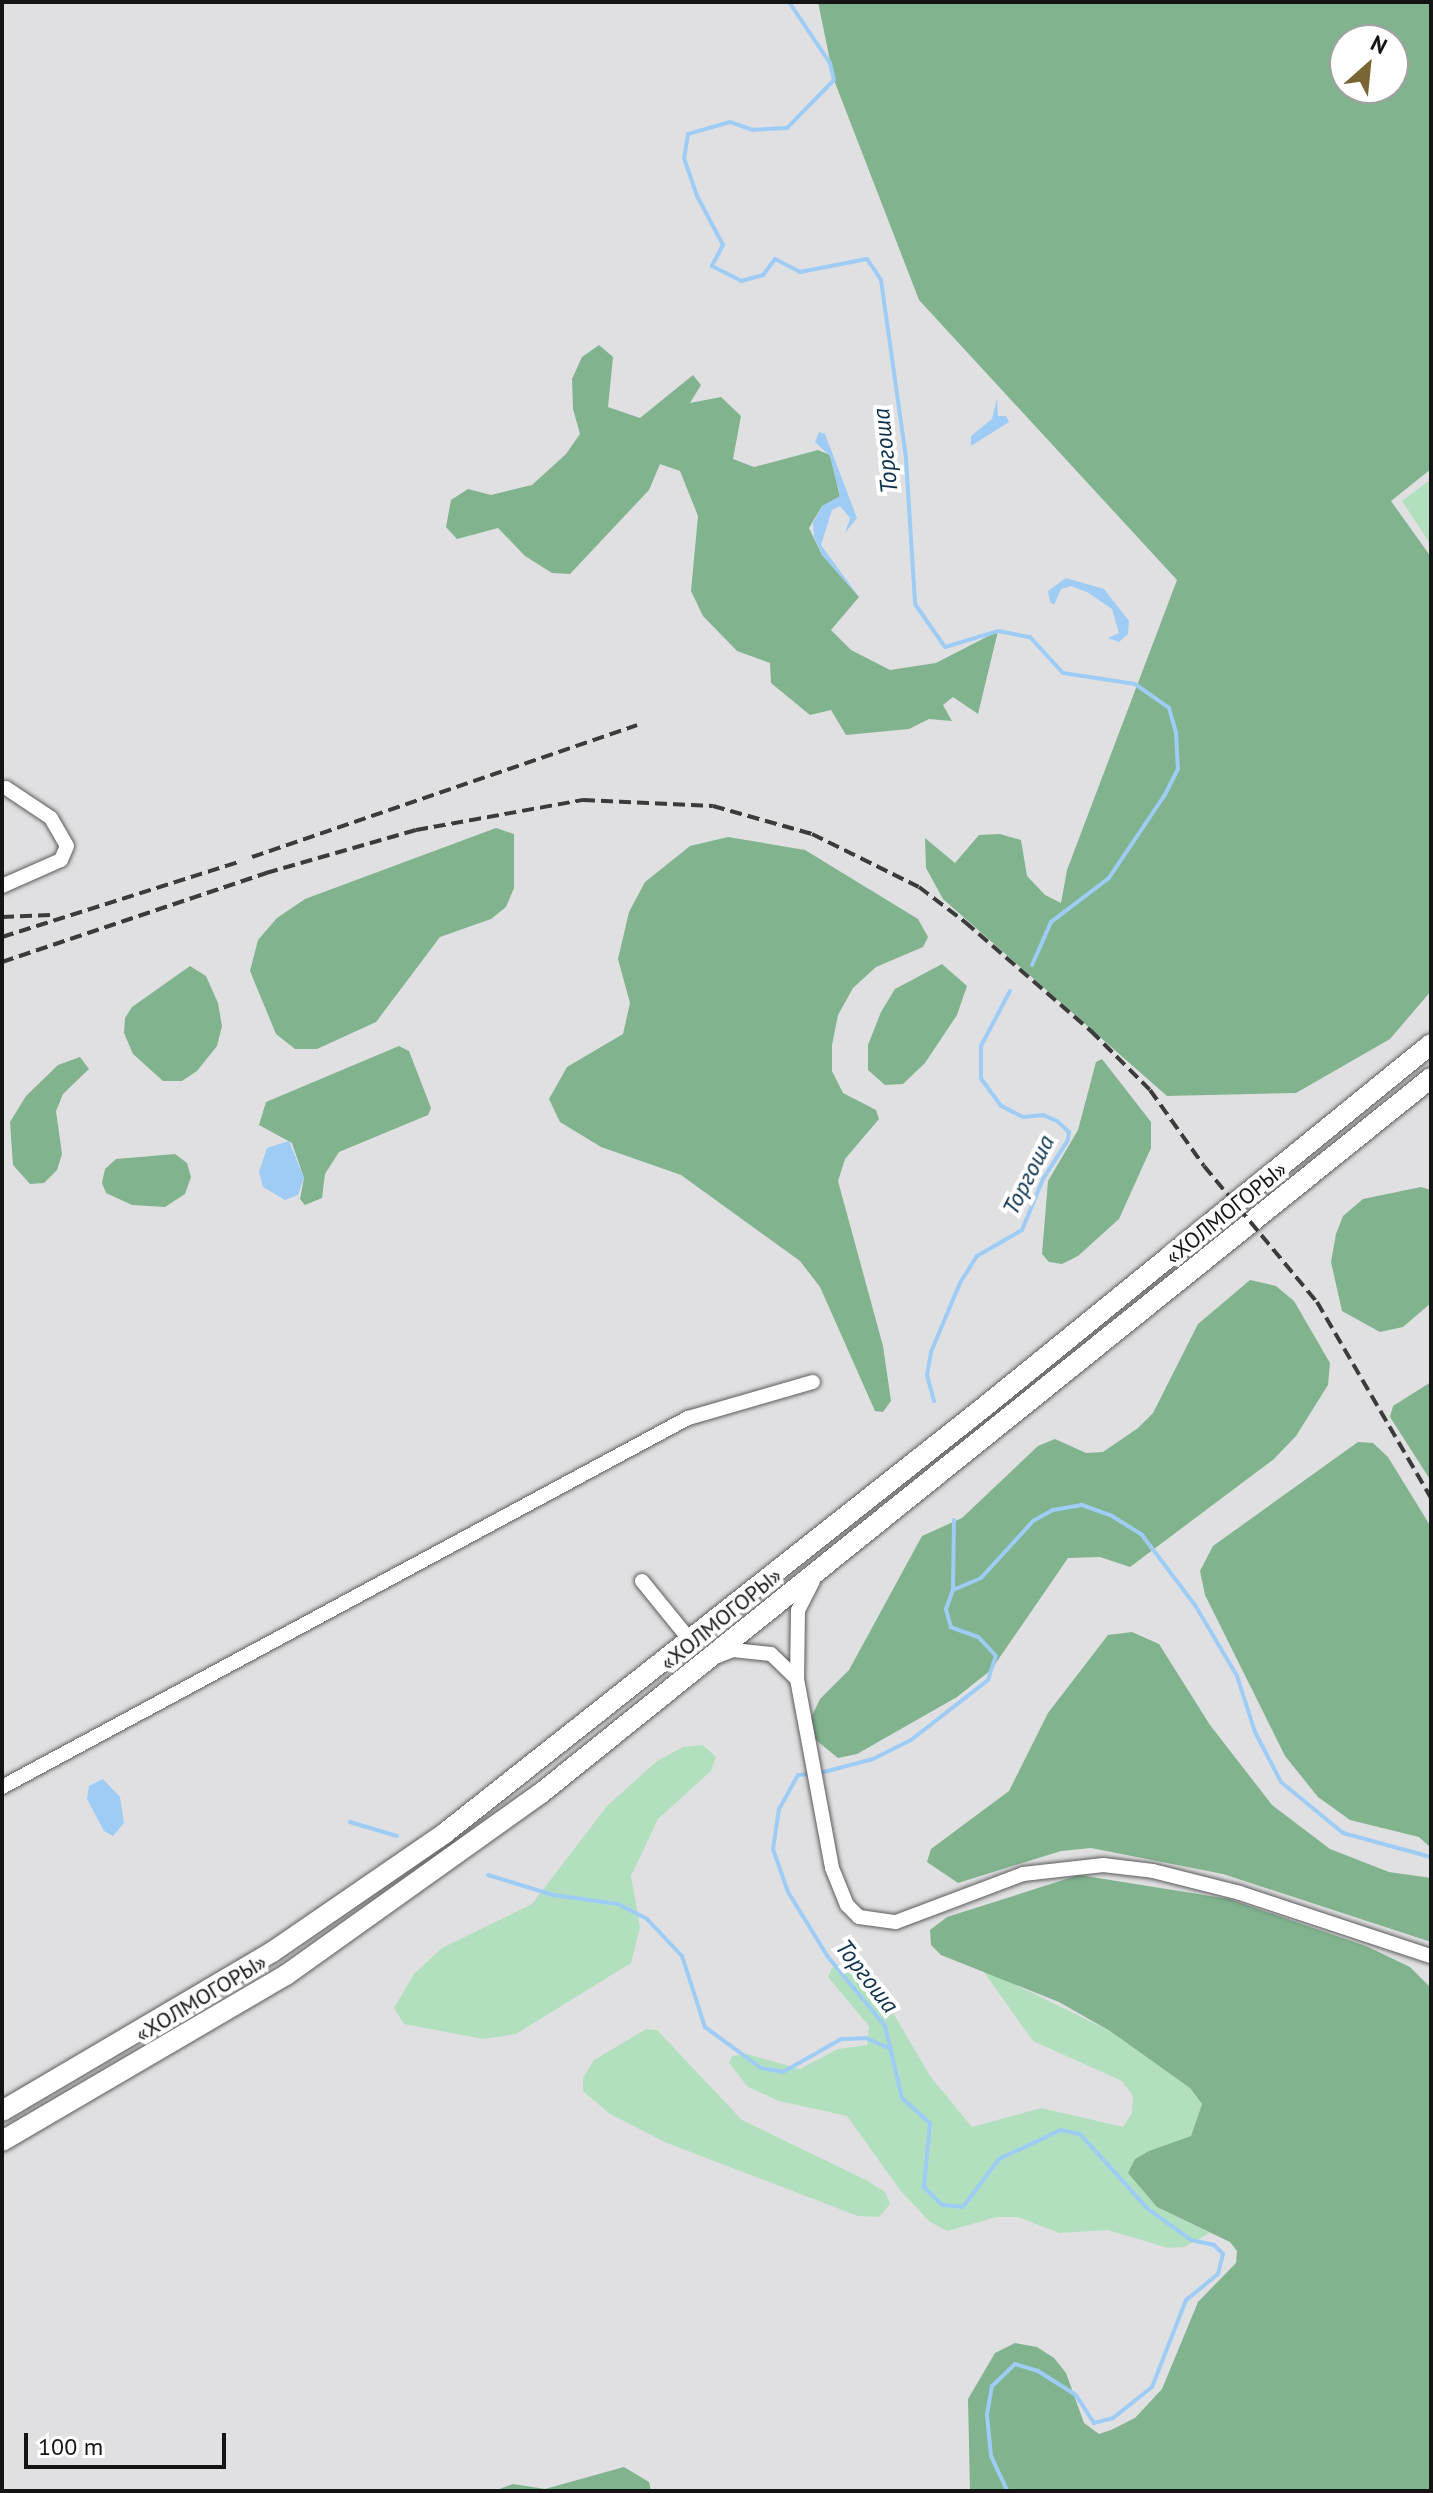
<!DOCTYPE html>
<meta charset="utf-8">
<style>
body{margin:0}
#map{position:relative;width:1433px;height:2493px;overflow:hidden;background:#e0e0e2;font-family:"PT Sans",sans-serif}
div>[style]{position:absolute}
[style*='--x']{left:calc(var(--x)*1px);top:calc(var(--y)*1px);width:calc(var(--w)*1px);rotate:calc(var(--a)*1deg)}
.green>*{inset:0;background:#b2e0be}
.forest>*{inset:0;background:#80b38e}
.water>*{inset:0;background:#9eccf5}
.stream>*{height:4px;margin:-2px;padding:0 2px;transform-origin:2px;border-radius:2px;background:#9eccf5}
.roads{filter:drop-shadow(0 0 2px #5b5b5c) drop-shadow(0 0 2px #5b5b5c)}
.minor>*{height:14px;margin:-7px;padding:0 7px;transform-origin:7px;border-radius:7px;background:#fff}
.highway>*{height:20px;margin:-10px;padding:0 10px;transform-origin:10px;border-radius:10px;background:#fff}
.rail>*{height:4px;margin-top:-2px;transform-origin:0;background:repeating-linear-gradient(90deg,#3b3b3c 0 12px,transparent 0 18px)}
span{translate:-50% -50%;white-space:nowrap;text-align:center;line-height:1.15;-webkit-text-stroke:8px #fff;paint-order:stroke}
.street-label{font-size:22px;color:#141415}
.water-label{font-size:24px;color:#0c304b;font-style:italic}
.frame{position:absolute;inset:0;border:4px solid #141415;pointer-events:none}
.north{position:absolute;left:1329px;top:24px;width:80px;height:80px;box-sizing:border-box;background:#fff;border:2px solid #a1a1a1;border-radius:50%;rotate:27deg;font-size:22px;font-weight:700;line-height:32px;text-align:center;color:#141415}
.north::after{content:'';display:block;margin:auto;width:28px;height:36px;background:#796634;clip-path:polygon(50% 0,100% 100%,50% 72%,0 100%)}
.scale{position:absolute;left:24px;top:2433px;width:202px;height:36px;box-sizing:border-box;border:4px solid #141415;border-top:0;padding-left:10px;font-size:24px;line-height:28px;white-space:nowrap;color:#141415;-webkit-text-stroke:6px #fff;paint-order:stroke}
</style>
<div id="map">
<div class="green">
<i style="clip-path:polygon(1431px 479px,1431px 545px,1402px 501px)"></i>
<i style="clip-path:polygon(703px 1745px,716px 1757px,711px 1771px,658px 1819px,631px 1876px,640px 1927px,631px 1963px,516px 2034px,483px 2039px,404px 2024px,394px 2008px,414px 1974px,442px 1948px,532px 1904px,607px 1806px,657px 1761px,683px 1747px)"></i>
<i style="clip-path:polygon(850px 1960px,868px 1970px,930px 2076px,972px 2127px,1041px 2108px,1123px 2127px,1132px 2113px,1133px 2096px,1122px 2081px,1033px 2041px,981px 1968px,1110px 2031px,1190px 2088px,1202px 2104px,1191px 2136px,1135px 2159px,1157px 2207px,1210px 2233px,1184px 2247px,1168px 2248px,1108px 2230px,1059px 2233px,1018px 2217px,997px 2217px,947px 2231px,930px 2222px,900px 2190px,847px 2116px,779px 2101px,748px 2087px,729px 2063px,732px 2056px,747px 2054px,800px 2069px,838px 2049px,867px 2045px,869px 2026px,828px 1977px,832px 1968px)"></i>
<i style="clip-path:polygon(646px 2029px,657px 2030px,742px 2120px,866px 2180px,885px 2192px,890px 2204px,879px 2217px,858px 2216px,667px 2143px,610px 2114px,583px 2091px,583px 2078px,594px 2060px)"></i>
</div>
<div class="forest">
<i style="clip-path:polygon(evenodd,818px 2px,1431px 2px,1431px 469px,1391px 501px,1431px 557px,1431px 991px,1390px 1039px,1296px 1093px,1167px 1096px,943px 899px,926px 868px,925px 838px,955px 863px,979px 835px,1000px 834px,1021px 840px,1027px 876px,1045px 895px,1061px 903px,1067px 870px,1177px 580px,919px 300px,834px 80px,818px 2px,1345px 40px,1393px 40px,1393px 88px,1345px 88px,1345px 40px)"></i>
<i style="clip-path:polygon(599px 345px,613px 357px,608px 407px,640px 418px,693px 375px,701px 385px,690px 403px,721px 397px,741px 416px,733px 459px,754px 467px,818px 450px,830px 455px,840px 497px,822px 506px,809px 528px,822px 555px,859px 597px,831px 630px,851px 650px,890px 670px,936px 663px,998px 631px,978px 714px,953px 697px,943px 705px,952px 721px,929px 719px,909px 729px,846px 735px,831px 710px,810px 715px,771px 683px,770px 663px,737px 651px,703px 616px,691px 591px,698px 516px,680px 471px,660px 464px,649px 490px,570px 574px,552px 573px,525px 556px,498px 528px,457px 539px,446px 527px,451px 500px,468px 489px,491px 495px,532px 485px,566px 454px,580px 434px,573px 409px,572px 379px,582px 357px)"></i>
<i style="clip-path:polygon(496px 828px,514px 834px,514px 888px,506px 907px,491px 919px,440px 937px,376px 1022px,317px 1049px,295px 1049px,276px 1034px,250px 971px,258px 940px,277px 918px,305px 899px)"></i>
<i style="clip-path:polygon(728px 837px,805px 850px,918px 919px,928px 937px,923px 947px,876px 967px,853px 988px,838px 1015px,832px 1045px,832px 1071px,843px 1093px,876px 1110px,879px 1119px,845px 1159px,838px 1181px,883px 1346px,891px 1401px,883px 1412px,875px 1411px,820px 1287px,800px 1261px,681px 1175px,601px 1147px,560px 1122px,549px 1099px,567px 1067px,623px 1034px,630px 1003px,618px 959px,629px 912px,645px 882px,690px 846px)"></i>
<i style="clip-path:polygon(942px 964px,967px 986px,957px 1015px,925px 1063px,903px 1084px,885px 1085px,868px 1070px,868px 1045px,881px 1012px,895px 989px)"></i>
<i style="clip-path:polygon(190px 966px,206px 976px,218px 1003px,222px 1026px,217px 1046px,197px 1071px,182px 1081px,163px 1081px,133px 1054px,124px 1033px,125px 1018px,132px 1007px)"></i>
<i style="clip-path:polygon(399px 1046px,409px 1051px,431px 1108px,428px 1115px,339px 1152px,325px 1174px,322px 1198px,305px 1205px,300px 1199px,304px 1178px,292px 1143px,259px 1125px,266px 1102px)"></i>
<i style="clip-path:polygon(80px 1057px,89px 1069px,63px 1094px,56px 1111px,62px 1154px,57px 1170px,44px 1183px,30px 1184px,13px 1165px,10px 1122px,26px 1096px,58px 1065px)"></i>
<i style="clip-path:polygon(1102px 1059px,1151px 1122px,1151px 1148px,1119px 1219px,1078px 1256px,1062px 1264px,1049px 1262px,1042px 1254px,1048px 1181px,1078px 1130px,1096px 1062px)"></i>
<i style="clip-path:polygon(175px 1154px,187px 1163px,191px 1177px,185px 1194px,165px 1207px,132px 1205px,106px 1193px,102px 1183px,105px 1169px,116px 1159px)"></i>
<i style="clip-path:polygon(1421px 1187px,1431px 1190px,1431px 1303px,1403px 1327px,1380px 1332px,1342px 1311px,1331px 1262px,1336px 1234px,1343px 1216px,1363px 1199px)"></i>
<i style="clip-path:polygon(1250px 1280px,1276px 1286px,1294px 1301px,1330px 1363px,1328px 1385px,1296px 1436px,1274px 1459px,1130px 1567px,1100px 1557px,1068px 1558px,991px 1670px,957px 1697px,857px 1754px,838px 1758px,812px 1737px,809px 1722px,820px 1699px,849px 1670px,922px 1536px,962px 1518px,1038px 1446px,1055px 1439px,1086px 1453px,1103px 1452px,1138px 1428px,1153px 1413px,1198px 1324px)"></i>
<i style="clip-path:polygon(1431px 1382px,1431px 1481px,1390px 1417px,1393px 1406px)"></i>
<i style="clip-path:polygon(1358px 1442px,1373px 1443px,1388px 1457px,1431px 1527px,1431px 1848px,1419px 1837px,1350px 1820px,1318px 1797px,1285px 1756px,1205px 1595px,1200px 1571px,1213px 1546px)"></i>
<i style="clip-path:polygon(1132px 1632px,1159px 1644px,1210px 1725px,1272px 1805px,1330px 1849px,1389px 1872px,1431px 1878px,1431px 1942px,1223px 1874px,1091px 1848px,1061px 1851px,958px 1883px,927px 1862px,931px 1849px,1009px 1791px,1048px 1713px,1108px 1635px)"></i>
<i style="clip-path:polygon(1079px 1875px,1229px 1899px,1366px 1946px,1410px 1967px,1431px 1988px,1431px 2491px,970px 2491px,968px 2399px,995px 2353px,1015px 2343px,1037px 2347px,1054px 2358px,1066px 2373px,1084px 2423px,1099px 2434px,1111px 2430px,1135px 2418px,1162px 2389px,1198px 2302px,1236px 2263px,1237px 2251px,1230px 2242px,1157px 2207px,1128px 2173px,1135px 2159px,1149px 2151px,1191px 2136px,1202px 2104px,1190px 2088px,1110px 2031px,1059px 2002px,941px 1955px,931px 1945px,930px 1930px,947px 1917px)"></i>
<i style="clip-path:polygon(624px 2467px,649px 2482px,651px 2491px,494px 2491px,513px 2484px,545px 2489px)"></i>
</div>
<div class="water">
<i style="clip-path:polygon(997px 398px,998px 416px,1006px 416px,1009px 422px,971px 446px,971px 436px,992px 419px)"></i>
<i style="clip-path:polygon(819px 432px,825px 434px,857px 518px,845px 533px,850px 518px,840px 506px,832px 510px,821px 545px,859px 597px,822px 555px,814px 537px,813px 523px,822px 506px,840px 496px,830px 456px,815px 442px)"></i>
<i style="clip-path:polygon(1066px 578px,1104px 589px,1129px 621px,1128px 634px,1119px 642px,1108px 638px,1119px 633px,1112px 609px,1087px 592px,1071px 586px,1061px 589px,1054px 605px,1050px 602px,1048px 591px)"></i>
<i style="clip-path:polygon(289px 1141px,304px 1178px,298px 1195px,285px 1200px,263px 1187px,259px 1172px,267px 1148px)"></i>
<i style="clip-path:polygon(103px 1779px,120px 1797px,124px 1823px,113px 1836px,104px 1831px,87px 1799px,89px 1786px)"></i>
</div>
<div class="stream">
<i style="--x:789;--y:2;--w:73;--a:56.1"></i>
<i style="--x:830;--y:63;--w:17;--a:77"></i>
<i style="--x:834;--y:80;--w:67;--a:134.4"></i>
<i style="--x:787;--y:128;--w:34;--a:177"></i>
<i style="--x:753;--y:130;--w:24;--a:-161"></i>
<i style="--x:730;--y:122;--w:44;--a:164.1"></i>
<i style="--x:688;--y:134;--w:24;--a:99"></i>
<i style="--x:684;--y:158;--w:40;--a:71.1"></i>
<i style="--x:697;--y:196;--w:55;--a:62"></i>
<i style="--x:723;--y:245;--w:24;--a:118"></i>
<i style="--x:712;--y:266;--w:33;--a:27"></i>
<i style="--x:741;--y:281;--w:23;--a:-15"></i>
<i style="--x:763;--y:275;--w:20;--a:-53"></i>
<i style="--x:775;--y:259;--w:28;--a:27"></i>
<i style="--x:800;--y:272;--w:68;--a:-11"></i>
<i style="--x:867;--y:259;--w:25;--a:56"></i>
<i style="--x:881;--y:280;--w:181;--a:82"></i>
<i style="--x:906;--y:459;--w:145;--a:86.4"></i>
<i style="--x:915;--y:604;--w:52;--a:55.1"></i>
<i style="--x:945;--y:647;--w:55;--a:-16.8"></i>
<i style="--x:998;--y:631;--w:33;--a:11"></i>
<i style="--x:1030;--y:637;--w:49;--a:47.5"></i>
<i style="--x:1063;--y:673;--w:73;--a:8.7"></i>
<i style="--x:1135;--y:684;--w:42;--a:35.2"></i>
<i style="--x:1169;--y:708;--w:26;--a:74"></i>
<i style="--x:1176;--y:733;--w:36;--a:87"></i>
<i style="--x:1178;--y:769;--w:30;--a:117"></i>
<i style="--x:1164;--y:796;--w:99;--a:123.9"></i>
<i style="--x:1109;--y:878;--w:73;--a:142.8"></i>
<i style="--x:1051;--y:922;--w:47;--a:113.8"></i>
<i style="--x:934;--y:1401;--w:27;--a:-105"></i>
<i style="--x:927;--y:1375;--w:23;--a:-80"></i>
<i style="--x:931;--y:1352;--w:75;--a:-67.2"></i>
<i style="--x:960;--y:1283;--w:32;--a:-58"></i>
<i style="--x:977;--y:1256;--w:52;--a:-30"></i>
<i style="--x:1022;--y:1230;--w:55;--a:-67.6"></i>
<i style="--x:1043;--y:1179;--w:46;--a:-57.3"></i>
<i style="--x:1068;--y:1140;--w:8;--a:-83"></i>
<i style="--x:1069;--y:1132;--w:16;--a:-137"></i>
<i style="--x:1057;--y:1121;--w:15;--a:-157"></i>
<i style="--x:1043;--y:1115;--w:20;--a:174"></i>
<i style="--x:1023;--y:1117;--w:25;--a:-153"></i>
<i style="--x:1001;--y:1106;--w:34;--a:-126"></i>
<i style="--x:981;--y:1078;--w:32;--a:-90"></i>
<i style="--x:981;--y:1046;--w:62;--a:-62.2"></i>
<i style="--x:953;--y:1590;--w:30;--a:-23"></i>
<i style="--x:981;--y:1578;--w:77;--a:-47.6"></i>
<i style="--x:1033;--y:1521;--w:23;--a:-29"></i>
<i style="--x:1053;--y:1510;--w:29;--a:-10"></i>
<i style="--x:1082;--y:1505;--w:32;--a:20"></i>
<i style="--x:1112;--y:1516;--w:36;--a:32"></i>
<i style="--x:1142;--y:1535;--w:88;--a:52.9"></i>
<i style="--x:1195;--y:1605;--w:82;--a:59.4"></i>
<i style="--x:1237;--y:1676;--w:59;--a:72.2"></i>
<i style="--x:1255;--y:1732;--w:56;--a:62.5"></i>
<i style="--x:1281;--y:1782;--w:80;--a:39.4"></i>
<i style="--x:1343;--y:1833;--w:91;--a:15.3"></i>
<i style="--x:820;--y:1773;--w:55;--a:-14.8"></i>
<i style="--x:873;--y:1759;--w:42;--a:-26.6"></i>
<i style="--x:911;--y:1740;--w:98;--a:-37.9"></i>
<i style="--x:988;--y:1680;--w:25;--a:-72"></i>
<i style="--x:996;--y:1656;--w:26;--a:-133"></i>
<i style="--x:978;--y:1637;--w:29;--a:-160"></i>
<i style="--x:951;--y:1627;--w:19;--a:-106"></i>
<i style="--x:946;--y:1609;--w:20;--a:-70"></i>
<i style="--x:953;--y:1590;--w:70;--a:-89.2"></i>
<i style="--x:811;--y:1774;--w:13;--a:176"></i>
<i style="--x:798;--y:1775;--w:39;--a:119"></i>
<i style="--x:779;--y:1809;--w:40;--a:98.5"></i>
<i style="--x:773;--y:1849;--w:46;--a:70.8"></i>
<i style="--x:788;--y:1892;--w:76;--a:58.4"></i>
<i style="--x:828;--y:1957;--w:89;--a:50.4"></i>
<i style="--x:885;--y:2026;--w:74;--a:76.7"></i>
<i style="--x:902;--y:2098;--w:38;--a:42"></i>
<i style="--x:930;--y:2123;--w:64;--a:95.4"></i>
<i style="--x:924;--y:2187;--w:25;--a:45"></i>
<i style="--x:942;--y:2205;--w:21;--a:5"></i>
<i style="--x:963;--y:2207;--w:60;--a:-53.1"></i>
<i style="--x:999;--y:2159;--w:68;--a:-25.1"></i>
<i style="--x:1061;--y:2130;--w:19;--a:12"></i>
<i style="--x:1080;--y:2134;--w:101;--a:47.8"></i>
<i style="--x:1148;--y:2209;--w:53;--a:35.8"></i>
<i style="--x:1191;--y:2240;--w:24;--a:12"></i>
<i style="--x:1214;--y:2245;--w:13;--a:45"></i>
<i style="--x:1223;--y:2254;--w:21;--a:104"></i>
<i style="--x:1218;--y:2274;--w:41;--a:140.9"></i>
<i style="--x:1186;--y:2300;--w:93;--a:111.3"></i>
<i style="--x:1152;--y:2387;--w:50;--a:141.5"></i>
<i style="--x:1113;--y:2418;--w:20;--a:165"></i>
<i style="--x:1094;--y:2423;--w:33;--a:-123"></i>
<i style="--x:1076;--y:2395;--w:45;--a:-147.7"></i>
<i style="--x:1038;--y:2371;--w:24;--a:-163"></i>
<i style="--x:1015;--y:2364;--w:32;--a:136"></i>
<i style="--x:992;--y:2386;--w:29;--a:100"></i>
<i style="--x:987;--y:2415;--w:41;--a:84.4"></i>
<i style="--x:991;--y:2456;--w:38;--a:65"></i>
<i style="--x:350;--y:1822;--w:49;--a:16.6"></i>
<i style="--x:488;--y:1875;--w:68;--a:17.1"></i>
<i style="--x:553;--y:1895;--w:66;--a:7.9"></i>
<i style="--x:618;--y:1904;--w:33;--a:27"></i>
<i style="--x:647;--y:1919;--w:51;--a:46.6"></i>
<i style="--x:682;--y:1956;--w:75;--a:72.1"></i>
<i style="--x:705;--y:2027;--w:69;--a:36.2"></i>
<i style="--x:761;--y:2068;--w:22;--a:10"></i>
<i style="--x:783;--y:2072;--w:67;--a:-29.6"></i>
<i style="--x:841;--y:2039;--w:25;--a:-2"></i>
<i style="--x:866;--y:2038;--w:24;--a:24"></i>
</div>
<div class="roads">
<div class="minor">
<i style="--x:2;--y:886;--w:64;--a:-23.8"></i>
<i style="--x:61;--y:860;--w:15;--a:-67"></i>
<i style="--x:67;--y:846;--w:32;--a:-120"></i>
<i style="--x:51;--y:818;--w:54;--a:-146.3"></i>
<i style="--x:642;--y:1581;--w:76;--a:50.9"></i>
<i style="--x:813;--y:1581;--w:33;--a:117"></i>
<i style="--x:798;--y:1610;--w:69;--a:90.8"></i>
<i style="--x:797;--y:1679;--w:192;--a:79.5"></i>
<i style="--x:832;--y:1868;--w:40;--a:68"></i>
<i style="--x:847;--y:1905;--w:17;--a:45"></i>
<i style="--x:859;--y:1917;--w:37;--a:8"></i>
<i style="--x:896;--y:1922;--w:136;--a:-20.7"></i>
<i style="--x:1023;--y:1874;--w:81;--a:-6.4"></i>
<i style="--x:1103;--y:1865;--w:50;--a:6.8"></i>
<i style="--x:1153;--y:1871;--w:90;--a:14.2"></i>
<i style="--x:1240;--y:1893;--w:201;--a:18.3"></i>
<i style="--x:718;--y:1656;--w:16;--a:-22"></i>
<i style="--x:733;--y:1650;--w:38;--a:6"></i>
<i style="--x:771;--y:1654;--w:36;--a:44"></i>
<i style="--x:2;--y:1787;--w:779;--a:-28.28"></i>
<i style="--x:688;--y:1418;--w:130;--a:-16.1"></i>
</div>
<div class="highway">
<i style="--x:2;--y:2111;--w:313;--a:-30.5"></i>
<i style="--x:272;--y:1952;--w:210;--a:-34.5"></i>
<i style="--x:445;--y:1833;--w:686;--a:-38.31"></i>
<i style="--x:983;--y:1408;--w:577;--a:-39.09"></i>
<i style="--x:2;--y:2141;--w:329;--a:-30.3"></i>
<i style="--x:286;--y:1975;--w:312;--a:-35.5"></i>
<i style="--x:540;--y:1794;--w:1143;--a:-38.79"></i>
</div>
</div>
<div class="rail">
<i style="--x:252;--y:857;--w:407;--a:-18.9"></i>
<i style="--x:2;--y:917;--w:48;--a:-2.4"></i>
<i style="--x:2;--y:937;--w:251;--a:-17.6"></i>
<i style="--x:2;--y:962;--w:279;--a:-18.6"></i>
<i style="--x:266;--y:873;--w:156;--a:-16"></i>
<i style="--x:416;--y:830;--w:170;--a:-10.2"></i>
<i style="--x:583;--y:800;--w:130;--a:2.6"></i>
<i style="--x:713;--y:806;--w:103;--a:15.8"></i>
<i style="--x:812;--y:834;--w:119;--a:26.4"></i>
<i style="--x:919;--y:887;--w:58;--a:37.3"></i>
<i style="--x:965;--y:922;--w:167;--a:40.9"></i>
<i style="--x:1091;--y:1031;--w:83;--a:45"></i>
<i style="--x:1150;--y:1090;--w:93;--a:54.6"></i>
<i style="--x:1204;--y:1166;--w:177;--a:50.3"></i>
<i style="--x:1317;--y:1302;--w:227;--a:59.8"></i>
</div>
<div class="street-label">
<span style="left:1226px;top:1213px;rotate:-39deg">«ХОЛМОГОРЫ»</span>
<span style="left:721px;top:1619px;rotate:-39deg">«ХОЛМОГОРЫ»</span>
<span style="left:201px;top:1998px;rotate:-31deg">«ХОЛМОГОРЫ»</span>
</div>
<div class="water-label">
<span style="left:885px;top:451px;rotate:-96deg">Торгоша</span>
<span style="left:1028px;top:1175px;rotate:-63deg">Торгоша</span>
<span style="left:867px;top:1976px;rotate:52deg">Торгоша</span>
</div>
<div class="frame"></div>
<div class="north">N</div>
<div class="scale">100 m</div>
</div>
